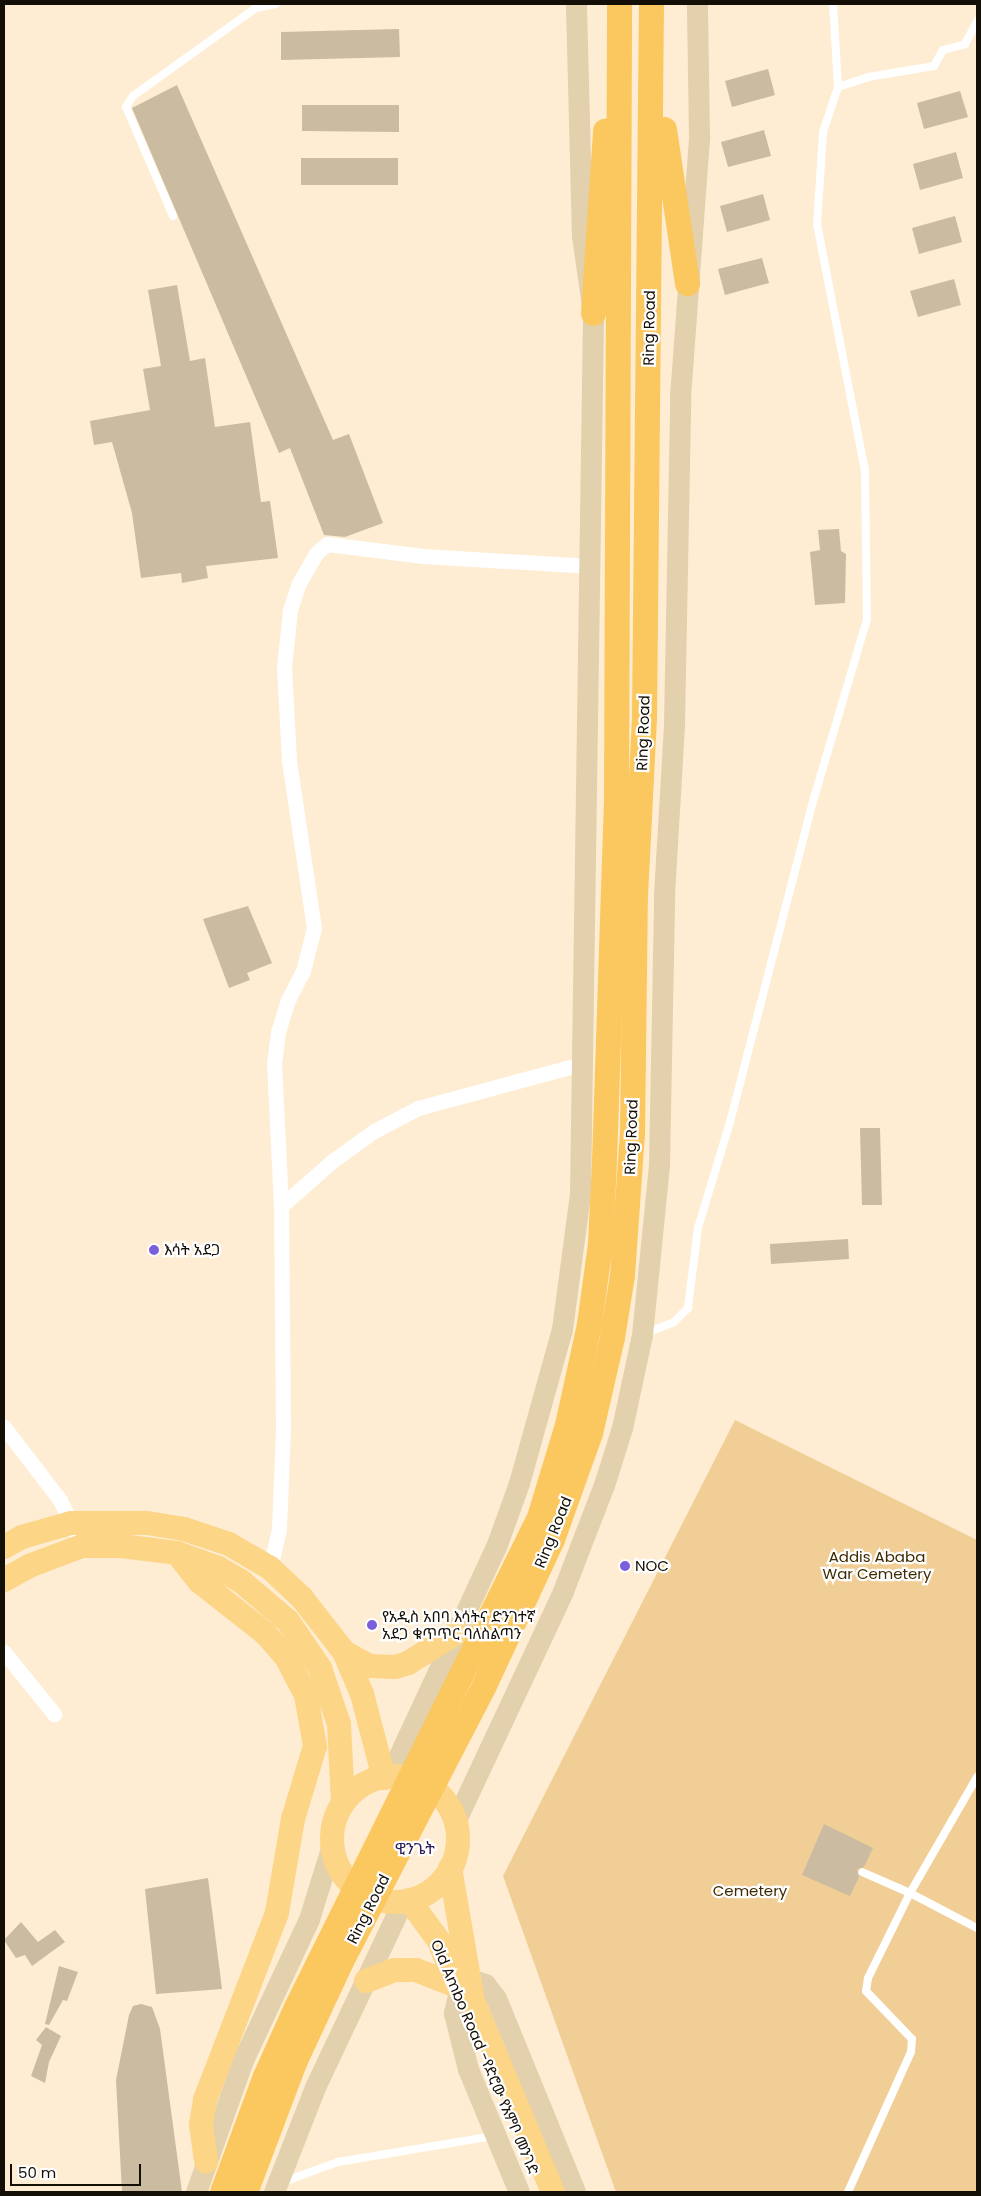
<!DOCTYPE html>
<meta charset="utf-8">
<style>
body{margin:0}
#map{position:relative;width:981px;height:2196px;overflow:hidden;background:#feedd2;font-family:Poppins,"Noto Sans Ethiopic",sans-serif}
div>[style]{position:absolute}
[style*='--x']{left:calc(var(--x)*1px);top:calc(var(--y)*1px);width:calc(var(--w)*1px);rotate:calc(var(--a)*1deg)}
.green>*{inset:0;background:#f0ce95}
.building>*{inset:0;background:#cbbba1}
.service>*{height:8px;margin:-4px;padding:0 4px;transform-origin:4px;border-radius:4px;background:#fff}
.minor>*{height:15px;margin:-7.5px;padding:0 7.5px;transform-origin:7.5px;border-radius:7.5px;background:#fff}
.secondary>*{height:21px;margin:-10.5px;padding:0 10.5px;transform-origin:10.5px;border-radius:10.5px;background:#e3d0ad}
.primary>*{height:24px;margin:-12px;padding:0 12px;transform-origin:12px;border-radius:12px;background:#fcd587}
.primary>.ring{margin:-12px;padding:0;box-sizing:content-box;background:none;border:24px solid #fcd587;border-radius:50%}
.trunk>*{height:25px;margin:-12.5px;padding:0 12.5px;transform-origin:12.5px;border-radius:12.5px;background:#fbc75f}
.dots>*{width:14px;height:14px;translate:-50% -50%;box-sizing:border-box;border:2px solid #fff;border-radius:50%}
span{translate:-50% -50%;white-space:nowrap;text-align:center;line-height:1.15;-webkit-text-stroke:4.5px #fff;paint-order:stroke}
.street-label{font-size:15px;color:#140f06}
.poi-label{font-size:15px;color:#140f06}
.left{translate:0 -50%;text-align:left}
.park-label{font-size:15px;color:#3e2a01}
.neighbourhood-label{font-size:16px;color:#2c1d57}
.frame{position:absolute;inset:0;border:5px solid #140f06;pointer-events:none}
.scale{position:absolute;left:10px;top:2164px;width:131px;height:22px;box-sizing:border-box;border:2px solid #140f06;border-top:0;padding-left:6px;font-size:15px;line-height:18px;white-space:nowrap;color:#140f06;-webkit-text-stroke:4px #fff;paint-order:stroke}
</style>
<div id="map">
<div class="green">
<i style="clip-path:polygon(735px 1420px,977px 1540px,977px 2192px,616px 2192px,503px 1876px)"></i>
</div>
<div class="building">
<i style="clip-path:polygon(399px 29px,400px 57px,281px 60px,281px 32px)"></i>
<i style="clip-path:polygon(768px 69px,775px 95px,732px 107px,725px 81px)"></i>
<i style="clip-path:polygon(177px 85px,333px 440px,349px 434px,383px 523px,345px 537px,324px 535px,290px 448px,279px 453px,132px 108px)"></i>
<i style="clip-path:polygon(960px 91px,968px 117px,924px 129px,917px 103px)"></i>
<i style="clip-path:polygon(302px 105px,399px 105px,399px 132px,302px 131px)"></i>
<i style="clip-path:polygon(764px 130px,771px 156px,728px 167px,721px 142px)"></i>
<i style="clip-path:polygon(956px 152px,963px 178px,920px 190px,913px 164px)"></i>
<i style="clip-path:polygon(301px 158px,398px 158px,398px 185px,301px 185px)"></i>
<i style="clip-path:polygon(763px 194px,770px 220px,727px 232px,720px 206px)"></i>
<i style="clip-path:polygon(955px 216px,962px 242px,919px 254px,912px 228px)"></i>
<i style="clip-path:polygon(762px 258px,769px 283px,725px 295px,718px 269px)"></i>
<i style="clip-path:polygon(954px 279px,961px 305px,918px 317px,910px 291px)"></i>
<i style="clip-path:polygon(177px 285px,190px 361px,205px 358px,215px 427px,250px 422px,261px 502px,270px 501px,278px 558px,206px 566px,208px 578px,182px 583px,181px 573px,141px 578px,132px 513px,112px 442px,94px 445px,90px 421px,150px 410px,143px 369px,161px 366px,148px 290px)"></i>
<i style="clip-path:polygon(839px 529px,841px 551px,846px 554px,845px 603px,815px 605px,810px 552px,820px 550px,818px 530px)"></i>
<i style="clip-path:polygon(248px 906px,272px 963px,247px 973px,250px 980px,229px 988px,203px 919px)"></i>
<i style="clip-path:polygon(860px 1128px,880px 1128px,882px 1205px,862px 1205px)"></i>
<i style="clip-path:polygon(848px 1239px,849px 1259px,771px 1264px,770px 1244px)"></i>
<i style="clip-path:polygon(824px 1824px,873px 1848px,864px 1867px,857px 1869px,859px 1877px,850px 1896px,802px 1875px)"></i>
<i style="clip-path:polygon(208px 1878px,222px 1989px,156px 1994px,145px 1889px)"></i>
<i style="clip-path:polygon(21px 1922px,38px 1942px,55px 1930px,65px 1942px,32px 1966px,25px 1955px,16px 1958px,4px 1940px)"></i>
<i style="clip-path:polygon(59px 1966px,78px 1972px,67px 2001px,63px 2000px,49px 2025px,45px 2024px)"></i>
<i style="clip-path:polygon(141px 2004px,152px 2007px,160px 2029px,182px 2192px,122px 2192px,116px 2080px,129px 2015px,133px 2006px)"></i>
<i style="clip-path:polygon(46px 2027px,61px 2036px,49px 2062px,45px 2083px,31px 2076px,42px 2045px,36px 2040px)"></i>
</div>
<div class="service">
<i style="--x:838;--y:87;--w:32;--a:-18"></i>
<i style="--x:868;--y:77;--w:67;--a:-9.5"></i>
<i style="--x:934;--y:66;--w:18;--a:-61"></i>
<i style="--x:943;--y:50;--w:23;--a:-15"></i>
<i style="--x:965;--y:44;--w:26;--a:-62"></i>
<i style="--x:173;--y:216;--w:119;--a:-113.3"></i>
<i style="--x:126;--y:107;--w:13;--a:-58"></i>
<i style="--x:133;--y:96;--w:151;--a:-35.6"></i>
<i style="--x:256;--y:8;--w:20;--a:-11"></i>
<i style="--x:646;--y:1333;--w:30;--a:-21"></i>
<i style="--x:674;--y:1322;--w:20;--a:-45"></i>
<i style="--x:688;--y:1308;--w:81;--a:-82.9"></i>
<i style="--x:698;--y:1228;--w:111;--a:-73.2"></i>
<i style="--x:730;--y:1122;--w:335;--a:-75.5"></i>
<i style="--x:814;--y:798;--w:187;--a:-73.5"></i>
<i style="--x:867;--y:619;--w:148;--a:-90.8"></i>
<i style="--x:865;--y:471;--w:251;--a:-101"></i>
<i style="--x:817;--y:225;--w:93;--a:-86.3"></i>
<i style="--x:823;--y:132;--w:47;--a:-71.6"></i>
<i style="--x:838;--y:87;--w:83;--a:-93.4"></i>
<i style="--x:977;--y:1777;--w:134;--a:120"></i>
<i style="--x:910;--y:1893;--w:76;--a:27.6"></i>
<i style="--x:283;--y:2182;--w:59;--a:-20"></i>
<i style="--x:338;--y:2162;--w:157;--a:-9.5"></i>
<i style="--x:848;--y:2192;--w:154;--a:-65.8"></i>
<i style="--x:911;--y:2052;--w:13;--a:-86"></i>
<i style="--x:912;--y:2039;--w:66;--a:-133.8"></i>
<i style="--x:866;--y:1991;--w:13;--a:-81"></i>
<i style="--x:868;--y:1978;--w:95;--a:-63.7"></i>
<i style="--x:910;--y:1893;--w:52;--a:-156.4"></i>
</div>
<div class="minor">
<i style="--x:281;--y:1206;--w:67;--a:-41.3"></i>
<i style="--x:331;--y:1162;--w:53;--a:-35.8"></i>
<i style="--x:374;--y:1131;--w:50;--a:-27.6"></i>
<i style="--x:418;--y:1108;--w:173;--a:-15.1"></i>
<i style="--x:4;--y:1427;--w:92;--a:52.5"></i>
<i style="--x:60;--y:1500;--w:51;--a:64.4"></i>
<i style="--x:270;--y:1568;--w:40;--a:-77"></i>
<i style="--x:279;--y:1529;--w:100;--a:-87.7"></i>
<i style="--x:283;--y:1429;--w:223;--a:-90.5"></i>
<i style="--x:281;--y:1206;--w:142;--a:-92.8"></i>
<i style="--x:274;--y:1064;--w:32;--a:-83"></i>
<i style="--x:278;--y:1032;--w:31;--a:-73"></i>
<i style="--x:287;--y:1002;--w:35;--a:-63"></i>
<i style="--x:303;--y:971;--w:44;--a:-75.7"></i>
<i style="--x:314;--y:928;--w:169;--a:-98.5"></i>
<i style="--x:289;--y:761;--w:94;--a:-93"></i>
<i style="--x:284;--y:667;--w:57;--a:-84"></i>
<i style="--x:290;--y:610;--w:28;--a:-72"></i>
<i style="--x:299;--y:583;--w:34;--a:-60"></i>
<i style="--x:316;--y:553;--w:14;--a:-39"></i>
<i style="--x:327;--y:544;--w:97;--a:7.1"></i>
<i style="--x:423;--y:556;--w:169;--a:3.4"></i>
<i style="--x:4;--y:1652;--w:80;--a:51.1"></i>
</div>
<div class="secondary">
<i style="--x:389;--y:1777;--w:254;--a:-65.1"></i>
<i style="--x:496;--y:1547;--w:68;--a:-70.2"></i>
<i style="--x:519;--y:1483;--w:160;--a:-74.4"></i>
<i style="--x:562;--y:1329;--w:136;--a:-82.4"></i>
<i style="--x:580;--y:1194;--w:881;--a:-89.15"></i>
<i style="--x:593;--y:313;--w:78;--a:-98.1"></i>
<i style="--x:582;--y:236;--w:232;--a:-91.5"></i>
<i style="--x:455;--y:1822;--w:255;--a:-64.9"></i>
<i style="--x:563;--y:1591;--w:114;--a:-68.9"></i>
<i style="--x:604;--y:1485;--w:60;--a:-72.5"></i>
<i style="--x:622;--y:1428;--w:95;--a:-77.9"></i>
<i style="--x:642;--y:1335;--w:171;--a:-84.3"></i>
<i style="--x:659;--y:1165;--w:271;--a:-88.9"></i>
<i style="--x:664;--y:894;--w:170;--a:-86.6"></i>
<i style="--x:674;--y:724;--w:327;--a:-88.9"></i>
<i style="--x:680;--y:397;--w:262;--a:-85.8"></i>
<i style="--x:699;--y:136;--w:132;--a:-90.9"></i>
<i style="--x:467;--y:1978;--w:19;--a:18"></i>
<i style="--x:485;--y:1984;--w:18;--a:52"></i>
<i style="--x:496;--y:1998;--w:209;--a:67.8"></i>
<i style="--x:459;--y:1991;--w:23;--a:103"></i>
<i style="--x:454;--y:2013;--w:58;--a:76"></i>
<i style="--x:468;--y:2069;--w:133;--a:67.5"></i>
<i style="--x:196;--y:2192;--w:140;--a:-70.4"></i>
<i style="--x:243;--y:2060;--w:156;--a:-64.9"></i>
<i style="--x:309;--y:1919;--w:77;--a:-72.7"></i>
<i style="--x:274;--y:2192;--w:115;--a:-68.6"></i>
<i style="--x:316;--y:2085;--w:204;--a:-64.7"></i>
</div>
<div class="primary">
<i style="--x:4;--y:1547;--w:21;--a:-29"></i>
<i style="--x:22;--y:1537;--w:51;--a:-15.9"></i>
<i style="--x:71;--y:1523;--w:76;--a:0"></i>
<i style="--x:147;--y:1523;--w:37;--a:9"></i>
<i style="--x:184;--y:1529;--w:47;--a:18.4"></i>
<i style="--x:229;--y:1544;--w:48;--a:30.3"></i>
<i style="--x:270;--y:1568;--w:44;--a:43.2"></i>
<i style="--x:302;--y:1598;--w:68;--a:52.1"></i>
<i style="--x:344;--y:1652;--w:46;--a:66.8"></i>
<i style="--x:362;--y:1694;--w:87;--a:75.3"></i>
<i style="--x:177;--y:1553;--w:37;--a:52"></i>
<i style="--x:200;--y:1582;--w:84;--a:38.2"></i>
<i style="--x:266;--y:1634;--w:30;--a:49"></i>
<i style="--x:286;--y:1657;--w:43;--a:62.2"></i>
<i style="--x:306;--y:1695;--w:52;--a:80"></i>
<i style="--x:315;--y:1746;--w:76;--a:106.8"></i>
<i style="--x:293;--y:1819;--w:95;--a:99.7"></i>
<i style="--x:277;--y:1913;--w:200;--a:111.1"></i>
<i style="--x:205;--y:2100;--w:25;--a:99"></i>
<i style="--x:201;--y:2125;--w:37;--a:82"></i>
<i style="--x:4;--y:1580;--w:29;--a:-29"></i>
<i style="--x:29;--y:1566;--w:57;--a:-20.7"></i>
<i style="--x:82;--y:1546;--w:39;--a:0"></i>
<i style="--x:121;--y:1546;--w:56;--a:7.1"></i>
<i style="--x:177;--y:1553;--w:44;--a:20.1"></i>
<i style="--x:218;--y:1568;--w:28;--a:30"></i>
<i style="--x:242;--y:1582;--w:60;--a:40.3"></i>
<i style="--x:288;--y:1621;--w:57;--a:55.8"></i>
<i style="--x:320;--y:1668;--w:59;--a:71.3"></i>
<i style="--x:339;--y:1724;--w:80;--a:87.1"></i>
<i style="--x:344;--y:1652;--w:29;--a:29"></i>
<i style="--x:369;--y:1666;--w:26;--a:2"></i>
<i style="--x:395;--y:1667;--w:14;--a:-17"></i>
<i style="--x:408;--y:1663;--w:57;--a:-32"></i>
<i class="ring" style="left:332px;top:1776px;width:102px;height:102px"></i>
<i style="--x:450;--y:1868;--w:135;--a:80.2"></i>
<i style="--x:473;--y:2001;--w:207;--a:67.3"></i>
<i style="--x:409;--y:1900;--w:51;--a:53.8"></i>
<i style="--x:439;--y:1941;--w:49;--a:68.6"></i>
<i style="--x:366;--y:1981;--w:30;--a:-21"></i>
<i style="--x:394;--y:1970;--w:22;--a:0"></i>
<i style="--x:416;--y:1970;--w:44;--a:21.3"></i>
</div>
<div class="trunk">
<i style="--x:664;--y:129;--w:156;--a:81.5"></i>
<i style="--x:593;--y:313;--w:183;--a:-86.2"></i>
<i style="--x:222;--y:2192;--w:124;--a:-69.7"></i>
<i style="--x:265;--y:2076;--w:76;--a:-65.8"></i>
<i style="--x:296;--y:2007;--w:547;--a:-63.62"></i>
<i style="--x:539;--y:1517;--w:96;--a:-73.1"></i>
<i style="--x:567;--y:1425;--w:103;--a:-77.7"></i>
<i style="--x:589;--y:1324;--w:81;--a:-82.2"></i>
<i style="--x:600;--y:1244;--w:83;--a:-87.2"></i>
<i style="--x:604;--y:1161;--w:359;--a:-88.1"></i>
<i style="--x:616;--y:802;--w:798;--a:-89.78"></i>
<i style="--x:245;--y:2192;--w:141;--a:-69.3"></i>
<i style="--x:295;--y:2060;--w:109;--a:-65.1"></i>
<i style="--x:341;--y:1961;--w:311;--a:-62.6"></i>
<i style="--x:484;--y:1685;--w:161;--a:-65"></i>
<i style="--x:552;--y:1539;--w:113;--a:-70.3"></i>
<i style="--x:590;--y:1433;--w:98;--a:-77.1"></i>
<i style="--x:612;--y:1337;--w:63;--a:-80.8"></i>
<i style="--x:622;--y:1275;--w:142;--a:-86"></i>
<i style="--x:632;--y:1133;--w:238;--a:-89.3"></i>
<i style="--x:635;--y:895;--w:177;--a:-87.1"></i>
<i style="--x:644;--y:718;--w:714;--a:-89.44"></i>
</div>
<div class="dots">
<i style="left:154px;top:1250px;background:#7b5fda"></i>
<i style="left:625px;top:1566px;background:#7b5fda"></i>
<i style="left:372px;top:1625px;background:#7b5fda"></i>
</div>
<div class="street-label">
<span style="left:649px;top:328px;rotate:-89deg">Ring Road</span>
<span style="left:643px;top:733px;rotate:-88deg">Ring Road</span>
<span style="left:631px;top:1137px;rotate:-88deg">Ring Road</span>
<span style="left:553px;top:1532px;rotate:-68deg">Ring Road</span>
<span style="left:368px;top:1909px;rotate:-63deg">Ring Road</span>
<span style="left:485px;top:2057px;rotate:67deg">Old Ambo Road -የድሮው የአምቦ መንገድ</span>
</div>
<div class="poi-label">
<span class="left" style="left:164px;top:1250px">እሳት አደጋ</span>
<span class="left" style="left:635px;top:1566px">NOC</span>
<span class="left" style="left:382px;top:1625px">የአዲስ አበባ እሳትና ድንገተኛ<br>አደጋ ቁጥጥር ባለስልጣን</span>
</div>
<div class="park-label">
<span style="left:877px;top:1565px">Addis Ababa<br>War Cemetery</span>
<span style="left:750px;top:1891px">Cemetery</span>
</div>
<div class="neighbourhood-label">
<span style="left:415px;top:1849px">ዊንጌት</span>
</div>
<div class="frame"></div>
<div class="scale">50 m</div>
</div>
